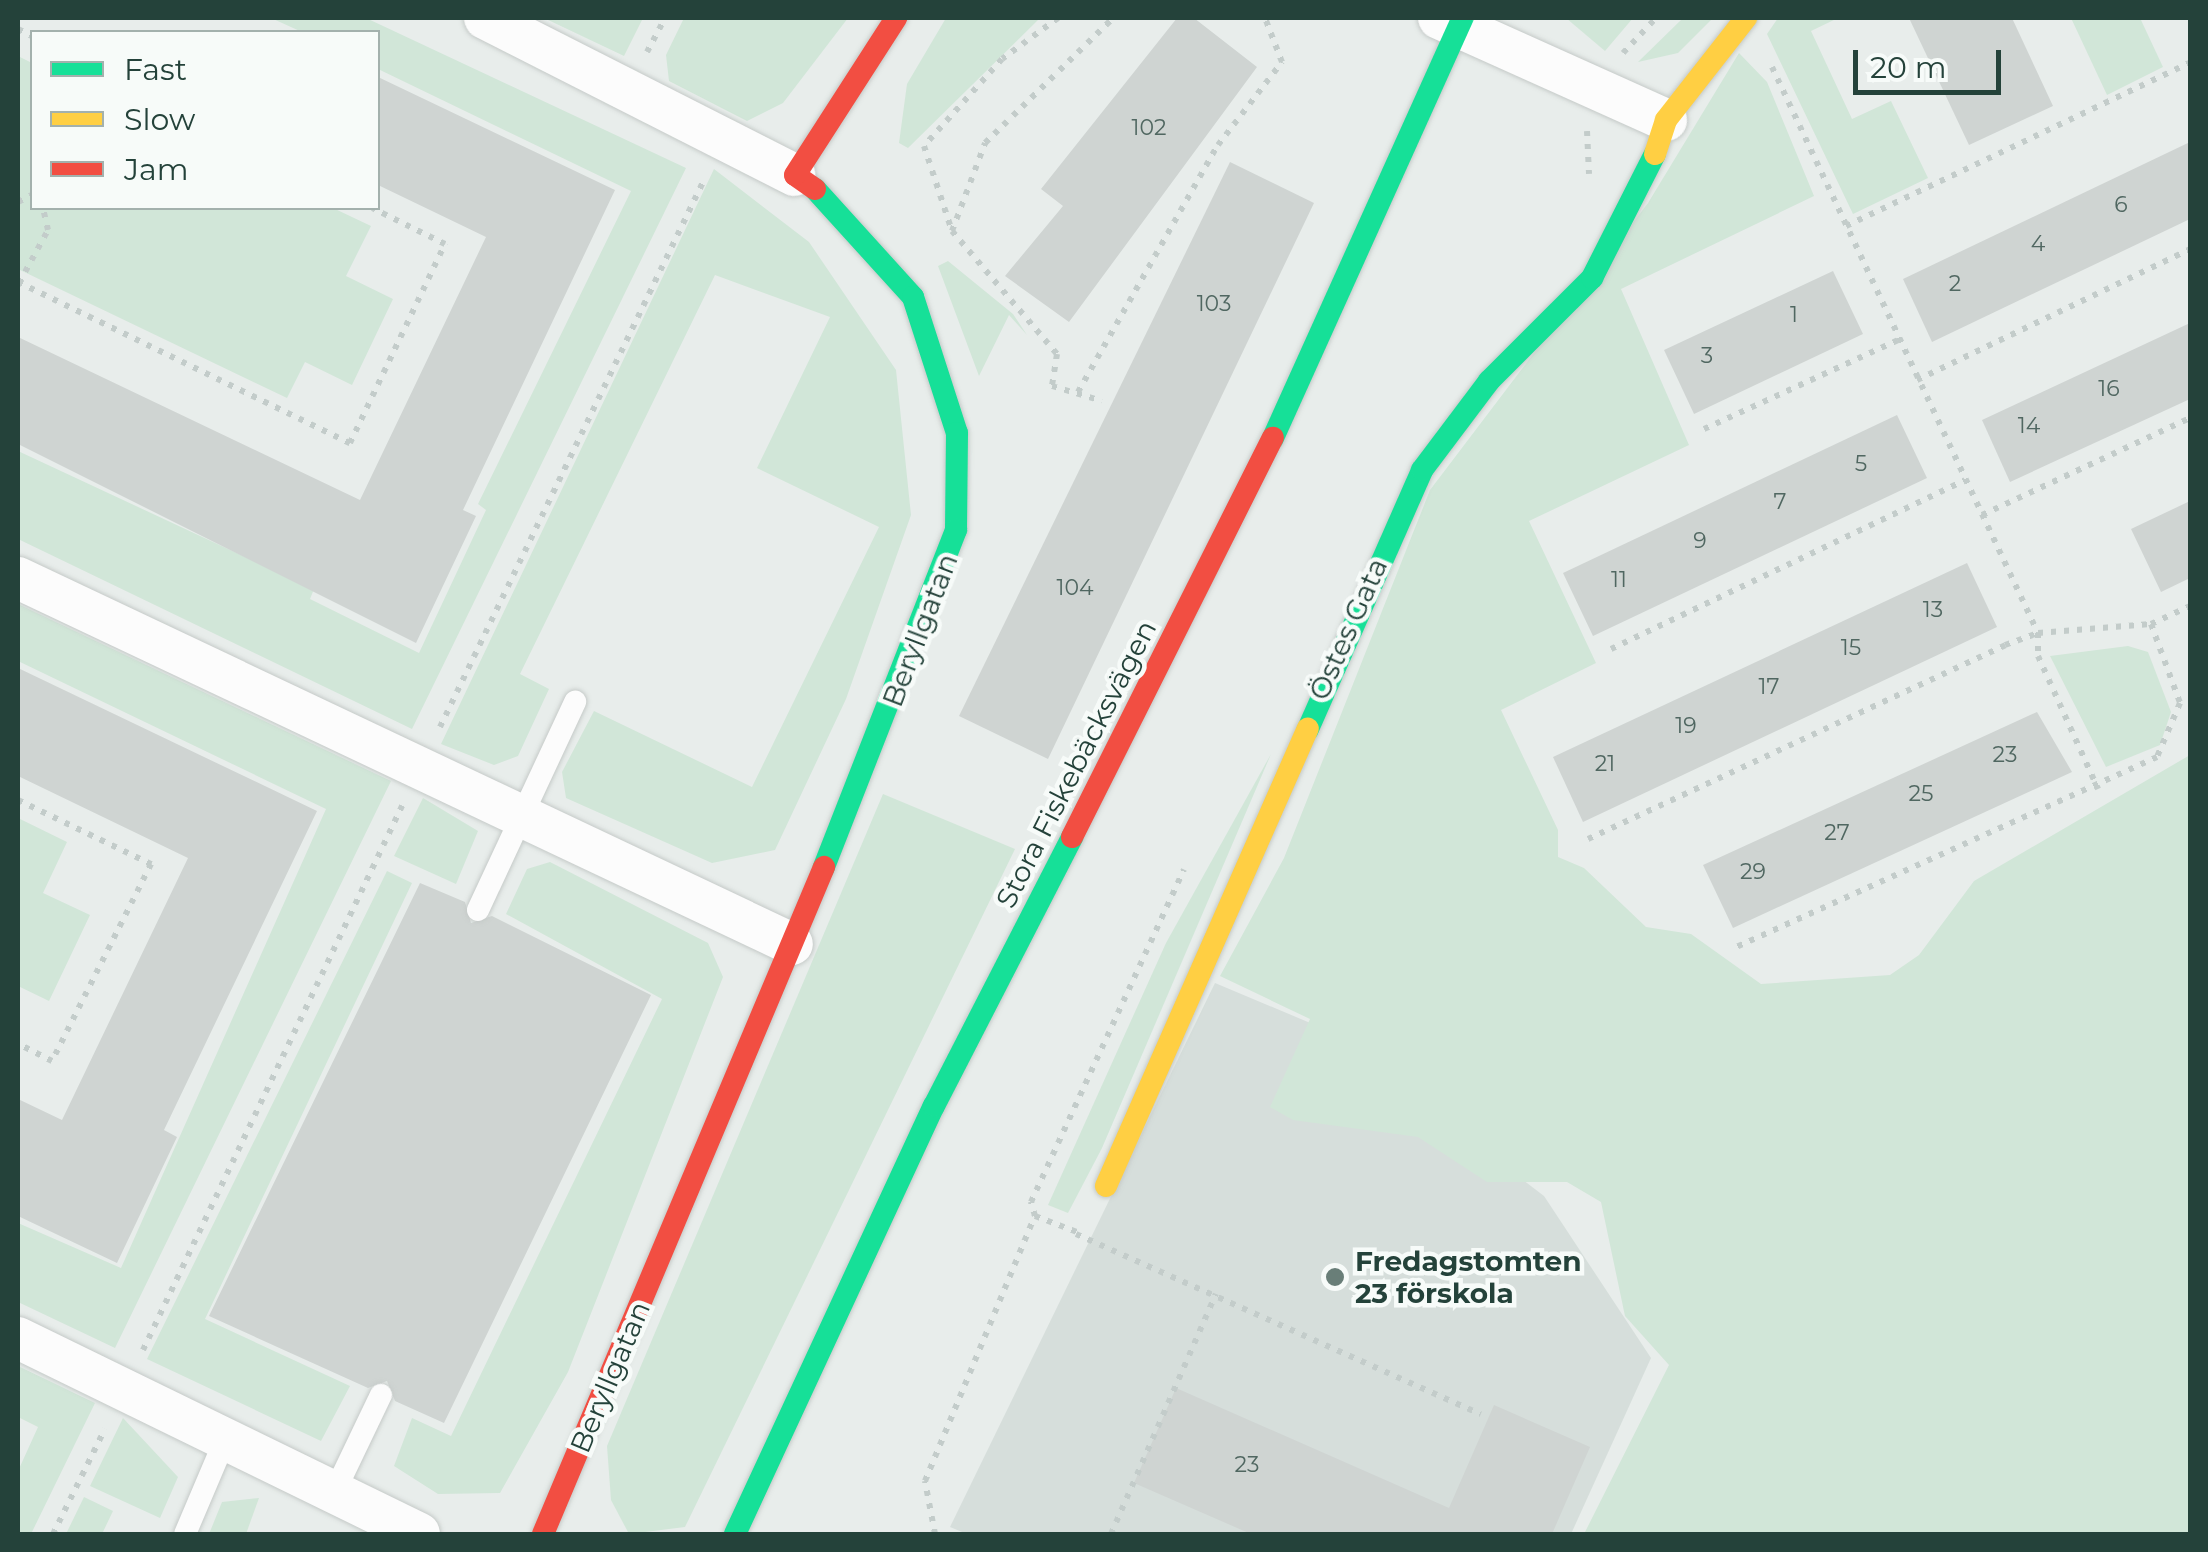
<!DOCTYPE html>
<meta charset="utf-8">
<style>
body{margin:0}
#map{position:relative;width:2208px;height:1552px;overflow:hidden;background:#e8edeb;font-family:Montserrat,sans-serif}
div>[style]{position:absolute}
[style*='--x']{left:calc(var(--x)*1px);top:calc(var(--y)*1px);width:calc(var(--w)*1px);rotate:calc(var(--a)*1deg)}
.built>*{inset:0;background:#d6dedb}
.green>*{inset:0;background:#d1e6d8}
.building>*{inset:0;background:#cfd4d2}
.path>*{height:6px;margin-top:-3px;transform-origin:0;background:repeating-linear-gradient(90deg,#c3ccca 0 5px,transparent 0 13px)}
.roads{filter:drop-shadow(0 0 2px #c5cac8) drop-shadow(0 0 2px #c5cac8)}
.lane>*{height:22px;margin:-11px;padding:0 11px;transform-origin:11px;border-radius:11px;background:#fcfcfc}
.street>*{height:42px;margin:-21px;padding:0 21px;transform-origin:21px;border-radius:21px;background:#fcfcfc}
.fast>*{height:22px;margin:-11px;padding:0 11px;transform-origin:11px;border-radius:11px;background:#16e098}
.slow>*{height:22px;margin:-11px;padding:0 11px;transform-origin:11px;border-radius:11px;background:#ffcf43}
.jam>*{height:22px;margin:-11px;padding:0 11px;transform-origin:11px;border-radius:11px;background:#f24e42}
.dots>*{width:28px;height:28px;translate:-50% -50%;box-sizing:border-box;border:5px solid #f7fbf9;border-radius:50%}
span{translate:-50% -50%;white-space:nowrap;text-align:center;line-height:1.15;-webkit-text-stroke:9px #f7fbf9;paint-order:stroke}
.number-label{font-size:22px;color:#506761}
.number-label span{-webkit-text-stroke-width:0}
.street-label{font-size:28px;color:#24423a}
.poi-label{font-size:28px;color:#24423a;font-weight:700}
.left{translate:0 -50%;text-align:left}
.frame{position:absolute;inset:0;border:20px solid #24423a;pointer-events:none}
.legend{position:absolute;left:30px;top:30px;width:350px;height:180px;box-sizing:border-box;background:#f7fbf9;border:2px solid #a3b1ad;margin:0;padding:12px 18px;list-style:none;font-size:30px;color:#24423a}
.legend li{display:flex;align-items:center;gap:20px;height:50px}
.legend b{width:50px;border:2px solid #a3b1ad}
.scale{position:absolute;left:1853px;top:50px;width:148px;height:45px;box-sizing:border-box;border:5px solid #24423a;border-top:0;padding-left:12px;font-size:30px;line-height:35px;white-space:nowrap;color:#24423a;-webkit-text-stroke:8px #f7fbf9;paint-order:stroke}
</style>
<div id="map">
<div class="built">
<i style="clip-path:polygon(1215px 983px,1327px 1030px,1544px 1196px,1651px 1358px,1571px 1534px,967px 1534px,950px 1527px)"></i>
</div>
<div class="green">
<i style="clip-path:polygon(271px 18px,366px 18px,686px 168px,412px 729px,18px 539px,18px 451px,314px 589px,310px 599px,419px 653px,486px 510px,478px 504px,631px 191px,378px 69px,378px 32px,302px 32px)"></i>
<i style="clip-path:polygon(544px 18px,643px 18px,624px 56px)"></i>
<i style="clip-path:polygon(684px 18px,848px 18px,783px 103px,747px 121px,669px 81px,666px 55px)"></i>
<i style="clip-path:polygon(946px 18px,1040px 18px,908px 148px,899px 143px,907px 84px)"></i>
<i style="clip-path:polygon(1566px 18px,1633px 18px,1605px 51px)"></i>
<i style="clip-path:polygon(1713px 18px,1678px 53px,1638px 62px,1681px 20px)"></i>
<i style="clip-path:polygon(1778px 18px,1838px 18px,1811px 31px,1852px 119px,1891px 101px,1928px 178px,1853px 214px,1767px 34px)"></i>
<i style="clip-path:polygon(2071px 18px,2140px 18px,2163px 67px,2107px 95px)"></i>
<i style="clip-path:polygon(1739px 53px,1767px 82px,1814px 196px,1621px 289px,1689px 445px,1529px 521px,1596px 663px,1501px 710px,1558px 830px,1558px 857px,1584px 868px,1646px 927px,1691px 934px,1761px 984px,1890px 975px,1919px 955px,1974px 881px,2190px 755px,2190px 1534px,1584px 1534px,1669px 1365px,1625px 1316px,1601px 1202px,1567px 1182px,1487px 1182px,1418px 1137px,1293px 1120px,1270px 1107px,1310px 1019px,1220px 976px,1284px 858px,1430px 490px,1648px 203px)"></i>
<i style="clip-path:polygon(18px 56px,32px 63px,32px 208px,333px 208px,371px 226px,346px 276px,393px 299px,352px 385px,305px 362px,287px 398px,18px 269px)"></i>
<i style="clip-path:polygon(714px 169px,809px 242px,896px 370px,911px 515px,846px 699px,775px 850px,712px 863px,566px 798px,562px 772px,594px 711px,752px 787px,879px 527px,757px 468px,830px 317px,715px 275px,520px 674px,549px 689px,518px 756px,494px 765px,441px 744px)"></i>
<i style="clip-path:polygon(948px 261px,1013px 314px,1027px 335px,1009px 315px,979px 376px,938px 266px)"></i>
<i style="clip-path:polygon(18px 604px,391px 781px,115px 1348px,18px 1302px,18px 1223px,121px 1268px,326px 809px,18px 661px)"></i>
<i style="clip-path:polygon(2128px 646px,2148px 652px,2171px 712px,2160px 745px,2106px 767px,2050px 656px)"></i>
<i style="clip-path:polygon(1271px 754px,1102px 1148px,1068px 1213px,1048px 1205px,1166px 943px)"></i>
<i style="clip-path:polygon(883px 794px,1015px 849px,685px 1527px,629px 1534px,611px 1500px,607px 1446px)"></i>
<i style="clip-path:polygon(423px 798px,478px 831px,456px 884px,394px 856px)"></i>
<i style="clip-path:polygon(18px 818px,67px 842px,43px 893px,90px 915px,49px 1001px,18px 986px)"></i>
<i style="clip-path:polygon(550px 862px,708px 943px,723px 977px,568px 1372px,500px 1493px,438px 1494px,394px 1466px,412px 1418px,451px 1436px,662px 999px,506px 914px,527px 869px)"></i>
<i style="clip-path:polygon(387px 871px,412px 883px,205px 1319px,350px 1386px,321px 1441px,147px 1359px)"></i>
<i style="clip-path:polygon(18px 1366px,95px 1403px,31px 1534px,18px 1534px,18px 1471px,38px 1427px,18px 1417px)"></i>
<i style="clip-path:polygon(123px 1418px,178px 1477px,160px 1518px,90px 1486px)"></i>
<i style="clip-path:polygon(84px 1497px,113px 1511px,102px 1534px,66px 1534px)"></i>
<i style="clip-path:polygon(259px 1498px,246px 1534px,209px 1534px,222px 1502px)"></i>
</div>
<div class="building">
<i style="clip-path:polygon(1177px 18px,1194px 18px,1257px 67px,1069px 322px,1005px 276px,1063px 206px,1041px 189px)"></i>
<i style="clip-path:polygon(1909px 18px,2012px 18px,2053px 106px,1969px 145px)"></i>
<i style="clip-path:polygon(378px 77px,615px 190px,463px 510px,476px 516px,416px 643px,18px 444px,18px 337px,360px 500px,486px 237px,378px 185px)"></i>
<i style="clip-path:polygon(2190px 142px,2190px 219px,1932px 342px,1903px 279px)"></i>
<i style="clip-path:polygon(1230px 162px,1314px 203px,1048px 759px,959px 716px)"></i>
<i style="clip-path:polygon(1833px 271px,1863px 334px,1694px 414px,1664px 350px)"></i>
<i style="clip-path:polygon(2190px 323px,2190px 399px,2010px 482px,1982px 420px)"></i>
<i style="clip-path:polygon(1897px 415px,1927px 478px,1593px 636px,1563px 573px)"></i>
<i style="clip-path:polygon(2190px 501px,2190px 578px,2161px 592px,2131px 529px)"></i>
<i style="clip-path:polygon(1967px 563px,1997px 627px,1583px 822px,1553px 757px)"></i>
<i style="clip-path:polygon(18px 668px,317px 811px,164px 1130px,177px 1137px,117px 1263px,18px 1216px,18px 1099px,62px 1120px,188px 858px,18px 776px)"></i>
<i style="clip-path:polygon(2037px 712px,2072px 772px,1733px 928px,1703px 865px)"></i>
<i style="clip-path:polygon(420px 883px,465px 902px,471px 923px,492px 916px,651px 995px,444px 1423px,395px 1401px,387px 1381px,368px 1388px,209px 1316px)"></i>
<i style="clip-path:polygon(1176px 1388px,1449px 1508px,1494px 1405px,1590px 1447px,1552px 1534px,1251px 1534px,1134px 1483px)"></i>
</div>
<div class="path">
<i style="--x:1058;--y:18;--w:69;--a:143.8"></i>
<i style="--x:1002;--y:59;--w:117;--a:131.9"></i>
<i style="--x:924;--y:146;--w:89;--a:71.8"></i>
<i style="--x:952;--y:231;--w:162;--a:49.5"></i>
<i style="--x:1057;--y:354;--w:32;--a:99"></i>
<i style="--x:1052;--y:386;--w:52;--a:16.7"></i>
<i style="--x:18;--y:29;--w:16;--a:27"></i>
<i style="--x:647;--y:52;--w:38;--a:-62"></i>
<i style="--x:1623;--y:53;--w:48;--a:-46.7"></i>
<i style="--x:1772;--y:67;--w:625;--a:64.83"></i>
<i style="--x:2038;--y:633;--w:23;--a:90"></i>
<i style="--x:2038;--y:656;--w:146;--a:65.7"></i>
<i style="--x:1587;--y:131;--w:43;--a:87.3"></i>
<i style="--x:18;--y:202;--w:16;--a:-27"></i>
<i style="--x:1846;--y:226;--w:381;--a:-25.4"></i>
<i style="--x:952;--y:231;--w:94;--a:-69.4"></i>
<i style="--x:985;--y:143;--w:179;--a:-44.3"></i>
<i style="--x:18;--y:282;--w:369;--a:25.9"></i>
<i style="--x:350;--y:443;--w:221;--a:-64.5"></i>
<i style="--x:445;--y:244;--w:81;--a:-153.7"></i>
<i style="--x:19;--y:283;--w:60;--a:-61.3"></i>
<i style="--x:48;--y:230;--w:23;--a:-103"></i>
<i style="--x:1917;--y:380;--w:303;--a:-25.6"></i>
<i style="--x:1078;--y:392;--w:284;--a:-60.5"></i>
<i style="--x:1218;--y:145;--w:105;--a:-52.4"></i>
<i style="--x:1282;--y:62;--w:47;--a:-111.1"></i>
<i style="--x:1704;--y:429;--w:213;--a:-24.6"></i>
<i style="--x:1982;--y:515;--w:230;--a:-25"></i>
<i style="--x:2151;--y:624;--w:43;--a:-24.8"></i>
<i style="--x:1611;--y:649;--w:392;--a:-25.5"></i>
<i style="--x:440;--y:727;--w:607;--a:-64.24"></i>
<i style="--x:18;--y:800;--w:148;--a:25.7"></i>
<i style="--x:151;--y:864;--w:220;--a:116.7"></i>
<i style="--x:52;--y:1061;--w:38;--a:-153"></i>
<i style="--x:1588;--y:839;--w:460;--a:-24.9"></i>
<i style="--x:2005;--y:645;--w:35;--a:-20"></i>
<i style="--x:2038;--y:633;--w:113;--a:-4.6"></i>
<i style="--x:2151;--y:624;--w:84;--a:69.8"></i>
<i style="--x:2180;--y:703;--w:59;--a:113.1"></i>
<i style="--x:2157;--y:757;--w:461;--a:155.7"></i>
<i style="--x:1035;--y:1216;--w:15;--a:-106"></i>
<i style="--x:1031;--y:1202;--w:366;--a:-65.3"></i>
<i style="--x:1076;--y:1234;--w:443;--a:24"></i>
<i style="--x:143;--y:1350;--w:603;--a:-64.54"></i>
<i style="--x:53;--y:1534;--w:117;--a:-63.7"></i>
<i style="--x:935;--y:1534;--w:54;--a:-100.7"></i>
<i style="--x:925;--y:1481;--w:287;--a:-67.5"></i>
<i style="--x:1035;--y:1216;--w:45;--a:20.9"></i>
<i style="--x:1111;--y:1534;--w:262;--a:-66.4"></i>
</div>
<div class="roads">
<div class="lane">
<i style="--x:478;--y:910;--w:230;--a:-65"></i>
<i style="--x:333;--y:1495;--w:111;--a:-64.4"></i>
<i style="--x:185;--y:1534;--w:100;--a:-67"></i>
</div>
<div class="street">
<i style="--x:485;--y:18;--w:347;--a:26.9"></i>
<i style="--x:1439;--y:18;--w:249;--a:24.2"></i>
<i style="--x:18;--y:578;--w:856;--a:25.31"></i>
<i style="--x:18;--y:1338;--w:446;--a:26"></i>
</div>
<div class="fast">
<i style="--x:815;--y:189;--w:146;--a:47.8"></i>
<i style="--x:913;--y:297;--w:143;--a:72.1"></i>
<i style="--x:957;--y:433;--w:97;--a:90.6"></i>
<i style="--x:956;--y:530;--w:362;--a:111.4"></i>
<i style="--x:1273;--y:438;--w:461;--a:-65.7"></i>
<i style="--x:1308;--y:729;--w:283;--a:-66.2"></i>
<i style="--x:1422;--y:470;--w:111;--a:-53"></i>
<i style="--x:1489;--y:381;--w:146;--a:-45"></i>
<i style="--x:1592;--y:278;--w:139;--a:-63.1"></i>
<i style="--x:735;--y:1534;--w:472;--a:-65.1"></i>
<i style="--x:934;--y:1106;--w:302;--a:-62.8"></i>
</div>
<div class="slow">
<i style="--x:1655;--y:154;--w:36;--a:-72"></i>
<i style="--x:1666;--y:120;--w:130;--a:-51.9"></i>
<i style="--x:1106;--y:1186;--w:500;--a:-66.2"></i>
</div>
<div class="jam">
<i style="--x:815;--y:189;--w:24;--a:-145"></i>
<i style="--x:795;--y:175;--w:187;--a:-57.2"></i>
<i style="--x:1072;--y:837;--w:447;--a:-63.3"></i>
<i style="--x:543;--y:1534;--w:724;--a:-67.15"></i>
</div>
</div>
<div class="dots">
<i style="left:1335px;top:1277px;background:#697e78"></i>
</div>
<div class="number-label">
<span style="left:1149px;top:128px">102</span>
<span style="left:2121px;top:205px">6</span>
<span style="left:2038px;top:244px">4</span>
<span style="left:1955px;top:284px">2</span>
<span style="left:1214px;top:304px">103</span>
<span style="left:1794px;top:315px">1</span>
<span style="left:1707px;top:356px">3</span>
<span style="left:2109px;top:389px">16</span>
<span style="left:2029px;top:426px">14</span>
<span style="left:1861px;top:464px">5</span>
<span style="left:1780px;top:502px">7</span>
<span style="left:1700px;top:541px">9</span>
<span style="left:1619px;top:580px">11</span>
<span style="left:1075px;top:588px">104</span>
<span style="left:1933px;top:610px">13</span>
<span style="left:1851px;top:648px">15</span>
<span style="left:1769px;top:687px">17</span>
<span style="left:1686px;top:726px">19</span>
<span style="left:2005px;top:755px">23</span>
<span style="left:1605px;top:764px">21</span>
<span style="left:1921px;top:794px">25</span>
<span style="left:1837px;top:833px">27</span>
<span style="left:1753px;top:872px">29</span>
<span style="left:1247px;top:1465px">23</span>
</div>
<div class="street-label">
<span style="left:1348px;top:629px;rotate:-66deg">Östes Gata</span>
<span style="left:920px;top:630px;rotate:-69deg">Beryllgatan</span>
<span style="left:1076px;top:764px;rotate:-63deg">Stora Fiskebäcksvägen</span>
<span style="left:610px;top:1377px;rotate:-67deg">Beryllgatan</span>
</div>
<div class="poi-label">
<span class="left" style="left:1355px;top:1277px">Fredagstomten<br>23 förskola</span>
</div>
<div class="frame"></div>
<ul class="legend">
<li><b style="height:12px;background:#16e098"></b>Fast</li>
<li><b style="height:12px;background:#ffcf43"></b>Slow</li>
<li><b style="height:12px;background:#f24e42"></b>Jam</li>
</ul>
<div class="scale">20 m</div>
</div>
